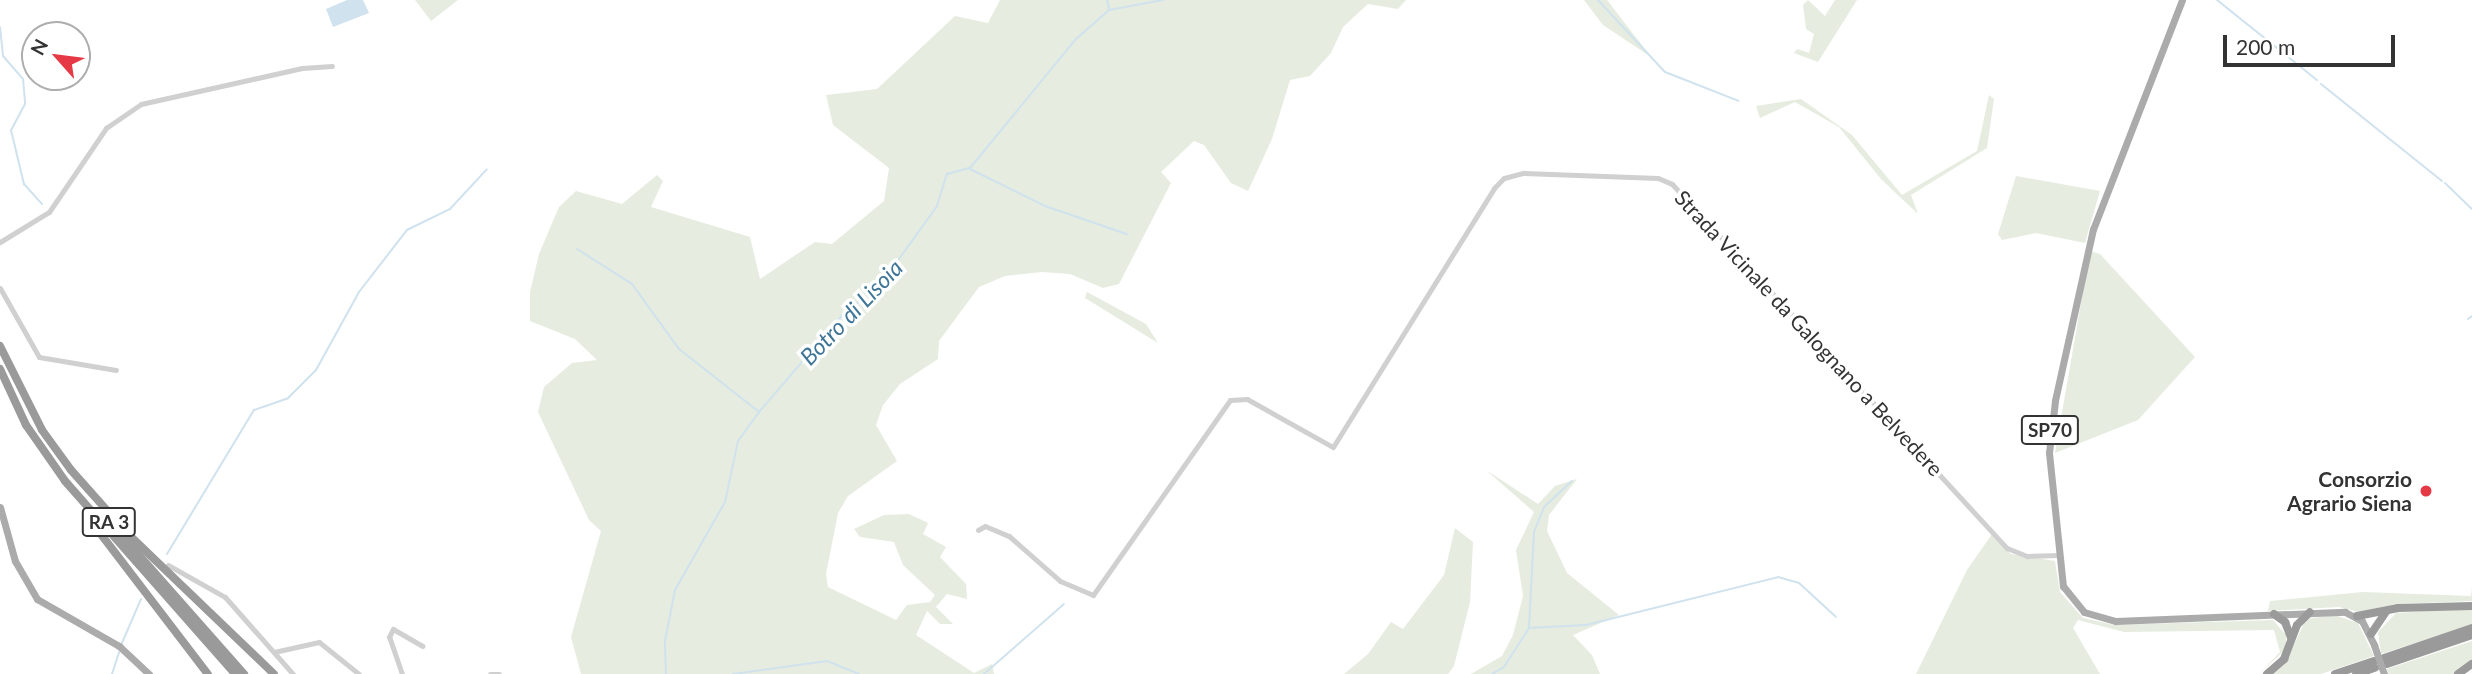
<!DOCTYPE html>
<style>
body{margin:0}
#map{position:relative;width:2472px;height:674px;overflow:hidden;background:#fff;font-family:Lato,sans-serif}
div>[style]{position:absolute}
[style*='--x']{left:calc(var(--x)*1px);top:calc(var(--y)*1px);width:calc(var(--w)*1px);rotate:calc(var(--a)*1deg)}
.green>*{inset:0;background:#e6ecdf}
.water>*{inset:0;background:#cfe2ee}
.stream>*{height:2px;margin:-1px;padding:0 1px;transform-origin:1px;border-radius:1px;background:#cfe2ee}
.minor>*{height:5px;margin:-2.5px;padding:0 2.5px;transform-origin:2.5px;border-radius:2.5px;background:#d0d0d0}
.major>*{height:7px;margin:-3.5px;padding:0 3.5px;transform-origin:3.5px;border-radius:3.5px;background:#ababab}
.highway>*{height:8px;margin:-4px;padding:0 4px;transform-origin:4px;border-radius:4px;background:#9a9a9a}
.major-bridge>*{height:7px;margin:-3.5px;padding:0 3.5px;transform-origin:3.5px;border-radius:3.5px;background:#ababab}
.dots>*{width:19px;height:19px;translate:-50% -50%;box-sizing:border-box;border:4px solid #fff;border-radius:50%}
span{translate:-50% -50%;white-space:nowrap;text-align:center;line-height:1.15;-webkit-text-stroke:7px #fff;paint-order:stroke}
.shield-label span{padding:2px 5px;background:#fff;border:2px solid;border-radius:5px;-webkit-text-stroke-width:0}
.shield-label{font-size:19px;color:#333;font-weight:700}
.street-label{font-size:21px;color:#333}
.poi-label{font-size:21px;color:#333;font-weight:700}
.right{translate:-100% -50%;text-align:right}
.water-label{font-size:23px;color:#3f7597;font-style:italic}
.north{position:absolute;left:21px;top:21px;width:70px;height:70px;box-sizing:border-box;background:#fff;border:2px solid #adadad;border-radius:50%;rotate:298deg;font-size:19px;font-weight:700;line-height:28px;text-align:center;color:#333}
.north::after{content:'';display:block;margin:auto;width:24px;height:32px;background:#e63946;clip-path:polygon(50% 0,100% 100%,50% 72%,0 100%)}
.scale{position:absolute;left:2223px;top:35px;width:172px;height:32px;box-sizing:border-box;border:4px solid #333;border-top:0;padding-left:9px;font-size:21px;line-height:24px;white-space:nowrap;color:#333;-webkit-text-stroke:5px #fff;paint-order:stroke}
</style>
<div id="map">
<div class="green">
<i style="clip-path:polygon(415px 0,458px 0,431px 21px)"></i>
<i style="clip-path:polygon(1000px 0,1406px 0,1398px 9px,1368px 4px,1343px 27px,1331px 53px,1310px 76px,1290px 80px,1272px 139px,1248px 191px,1231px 183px,1204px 145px,1194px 141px,1161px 172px,1171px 183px,1119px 284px,1103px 288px,1070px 274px,1042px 272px,1005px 276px,979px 287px,939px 341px,938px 359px,900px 384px,883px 405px,876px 425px,897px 461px,848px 496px,838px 513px,826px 574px,828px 587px,896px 620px,907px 605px,930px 602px,935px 595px,903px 565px,894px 542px,860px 537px,854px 529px,884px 515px,909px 514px,928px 523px,923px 534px,946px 547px,940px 557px,966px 584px,967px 599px,947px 594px,936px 607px,953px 624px,940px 624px,927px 611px,916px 635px,974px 673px,992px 664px,994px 674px,581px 674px,571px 637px,601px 531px,589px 520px,538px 412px,544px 387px,572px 363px,597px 360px,575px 339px,530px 321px,530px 292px,539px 254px,559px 207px,576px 191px,622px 204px,657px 175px,663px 181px,651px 207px,750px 237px,760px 279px,815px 242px,832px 244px,884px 201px,889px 168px,833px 125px,826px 95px,877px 89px,955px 16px,988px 23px)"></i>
<i style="clip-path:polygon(1584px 0,1607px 0,1651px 57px,1603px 25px)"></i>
<i style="clip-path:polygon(1808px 0,1825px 16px,1835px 0,1857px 0,1818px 62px,1794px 53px,1797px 49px,1809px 53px,1814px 34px,1806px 29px,1803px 5px)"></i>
<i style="clip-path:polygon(1989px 95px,1994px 99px,1987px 148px,1911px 195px,1918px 214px,1881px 179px,1839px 127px,1795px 102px,1760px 118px,1756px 106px,1801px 99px,1852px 135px,1902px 195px,1977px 151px)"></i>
<i style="clip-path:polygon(2016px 176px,2100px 191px,2085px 243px,2036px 233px,2002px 240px,1998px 234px)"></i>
<i style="clip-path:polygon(2090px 251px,2100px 254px,2195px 357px,2138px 420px,2055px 453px)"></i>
<i style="clip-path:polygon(1087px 292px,1146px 324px,1158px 343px,1085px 298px)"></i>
<i style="clip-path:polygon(1486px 470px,1538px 504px,1555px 486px,1577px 479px,1549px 515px,1547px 531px,1567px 573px,1619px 615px,1573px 635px,1592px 655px,1600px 674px,1471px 674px,1502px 656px,1513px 635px,1523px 596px,1516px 550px,1534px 512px)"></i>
<i style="clip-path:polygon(1455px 528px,1473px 542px,1470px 602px,1454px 666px,1448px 674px,1344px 674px,1368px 654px,1391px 622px,1403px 629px,1444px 575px)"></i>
<i style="clip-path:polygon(1992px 534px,2011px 554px,2055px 561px,2060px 592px,2083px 618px,2114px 625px,2273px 620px,2286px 635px,2286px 649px,2259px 674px,2280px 652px,2274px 630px,2124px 632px,2078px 620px,2073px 628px,2100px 674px,1916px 674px,1967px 570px)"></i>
<i style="clip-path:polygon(2472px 588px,2472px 601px,2397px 604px,2359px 612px,2339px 607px,2268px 611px,2270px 601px,2363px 592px,2471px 596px)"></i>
<i style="clip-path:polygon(2472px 608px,2472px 625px,2381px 654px,2378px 632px,2396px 613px)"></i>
<i style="clip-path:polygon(2334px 615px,2358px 623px,2374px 656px,2321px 674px,2273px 674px,2285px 664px,2306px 619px)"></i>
<i style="clip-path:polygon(2472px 641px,2472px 661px,2453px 674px,2388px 674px,2387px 669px)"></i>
</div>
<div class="water">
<i style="clip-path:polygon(347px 0,363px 0,369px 13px,333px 27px,326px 9px)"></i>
</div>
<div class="stream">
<i style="--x:1107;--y:0;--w:9;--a:77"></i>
<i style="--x:1598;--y:0;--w:98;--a:47.1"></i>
<i style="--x:1665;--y:72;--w:79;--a:21.4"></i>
<i style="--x:2217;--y:0;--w:128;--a:38.7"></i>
<i style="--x:0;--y:27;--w:29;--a:84"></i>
<i style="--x:3;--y:56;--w:30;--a:49"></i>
<i style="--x:23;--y:79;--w:25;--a:85"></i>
<i style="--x:25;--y:104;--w:30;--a:118"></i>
<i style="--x:11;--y:130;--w:56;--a:76.5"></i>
<i style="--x:24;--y:184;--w:27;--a:48"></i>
<i style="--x:2321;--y:84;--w:155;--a:38.7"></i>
<i style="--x:970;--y:169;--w:84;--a:26.3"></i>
<i style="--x:1045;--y:206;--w:87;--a:18.9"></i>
<i style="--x:2445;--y:183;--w:37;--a:44"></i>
<i style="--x:577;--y:249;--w:65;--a:32.5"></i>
<i style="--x:632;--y:284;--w:80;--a:54.1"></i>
<i style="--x:679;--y:349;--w:102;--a:38.2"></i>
<i style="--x:2468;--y:319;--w:5;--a:-37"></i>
<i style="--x:167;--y:554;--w:168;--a:-58.9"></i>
<i style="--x:254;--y:410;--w:36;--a:-19"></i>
<i style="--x:288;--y:398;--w:40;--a:-45"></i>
<i style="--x:316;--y:370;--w:89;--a:-61.1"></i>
<i style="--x:359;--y:292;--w:78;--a:-52.3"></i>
<i style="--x:407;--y:230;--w:48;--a:-26"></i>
<i style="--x:450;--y:209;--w:54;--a:-47.2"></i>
<i style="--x:1529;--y:628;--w:57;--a:-3"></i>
<i style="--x:1586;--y:625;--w:198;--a:-14"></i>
<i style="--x:1778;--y:577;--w:22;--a:16"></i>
<i style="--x:1799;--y:583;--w:50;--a:42.6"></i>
<i style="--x:122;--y:643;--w:48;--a:-66.6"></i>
<i style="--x:112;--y:674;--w:23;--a:-72"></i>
<i style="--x:666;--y:674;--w:33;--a:-92"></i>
<i style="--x:665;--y:641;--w:52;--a:-78.9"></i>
<i style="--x:675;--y:590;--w:101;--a:-60.4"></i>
<i style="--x:725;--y:502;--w:62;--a:-78"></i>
<i style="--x:738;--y:441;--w:36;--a:-54"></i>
<i style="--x:759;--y:412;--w:141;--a:-49.3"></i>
<i style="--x:851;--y:305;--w:21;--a:-19"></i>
<i style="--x:871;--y:298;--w:113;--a:-54.3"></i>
<i style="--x:937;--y:206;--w:34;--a:-73"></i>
<i style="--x:947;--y:174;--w:24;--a:-15"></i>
<i style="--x:970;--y:168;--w:167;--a:-50.6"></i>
<i style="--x:1076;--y:39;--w:44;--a:-41.3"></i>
<i style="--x:1109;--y:10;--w:55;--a:-10.5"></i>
<i style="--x:733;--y:674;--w:95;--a:-7.9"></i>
<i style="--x:827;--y:661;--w:35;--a:22"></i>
<i style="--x:984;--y:674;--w:106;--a:-41.2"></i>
<i style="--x:1492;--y:674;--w:14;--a:-30"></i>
<i style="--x:1504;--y:667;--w:46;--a:-57.3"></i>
<i style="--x:1529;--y:628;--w:96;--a:-87"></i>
<i style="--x:1534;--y:532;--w:27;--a:-68"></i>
<i style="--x:1544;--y:507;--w:38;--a:-43"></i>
</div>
<div class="minor">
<i style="--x:0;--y:242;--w:57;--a:-31.5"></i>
<i style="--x:49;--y:212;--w:102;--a:-55.8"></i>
<i style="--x:106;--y:128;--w:42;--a:-34.4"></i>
<i style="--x:141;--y:104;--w:165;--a:-12.6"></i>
<i style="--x:302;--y:68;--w:30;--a:-4"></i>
<i style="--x:0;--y:288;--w:79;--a:60.5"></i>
<i style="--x:39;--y:357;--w:78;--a:9.6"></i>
<i style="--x:978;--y:530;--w:8;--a:-30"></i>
<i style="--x:985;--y:526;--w:26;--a:23"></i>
<i style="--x:1009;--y:536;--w:68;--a:41.4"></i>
<i style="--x:1060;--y:581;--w:36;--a:23"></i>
<i style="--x:1093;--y:595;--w:238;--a:-54.9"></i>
<i style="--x:1230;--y:400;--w:17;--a:-3"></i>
<i style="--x:1247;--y:399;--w:98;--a:29.2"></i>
<i style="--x:1333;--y:447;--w:305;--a:-58.1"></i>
<i style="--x:1494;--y:188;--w:14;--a:-45"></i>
<i style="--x:1504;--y:178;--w:20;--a:-15"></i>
<i style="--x:1523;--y:173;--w:135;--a:2.1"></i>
<i style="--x:1658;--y:178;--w:15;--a:23"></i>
<i style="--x:1672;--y:184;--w:495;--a:47.4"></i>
<i style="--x:2007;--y:548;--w:22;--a:22"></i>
<i style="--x:2027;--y:556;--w:32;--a:-2"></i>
<i style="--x:168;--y:565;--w:65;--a:29.3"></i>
<i style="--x:225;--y:597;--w:103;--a:48.6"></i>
<i style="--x:274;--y:652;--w:46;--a:-12.5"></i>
<i style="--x:319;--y:642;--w:51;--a:38.7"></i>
<i style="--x:402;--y:674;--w:39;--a:-109"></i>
<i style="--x:389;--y:637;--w:9;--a:-63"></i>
<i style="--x:393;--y:629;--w:34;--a:30"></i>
<i style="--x:490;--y:674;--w:9;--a:0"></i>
</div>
<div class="major">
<i style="--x:2182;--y:0;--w:246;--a:111.2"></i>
<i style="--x:2093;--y:229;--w:176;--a:102.5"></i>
<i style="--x:2055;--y:401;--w:52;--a:96.6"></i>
<i style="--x:2049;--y:453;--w:134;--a:84"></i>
<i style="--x:2063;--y:586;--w:33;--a:51"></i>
<i style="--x:2084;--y:612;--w:33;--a:16"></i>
<i style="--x:2116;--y:621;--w:229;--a:-2.3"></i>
<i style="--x:2345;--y:612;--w:19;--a:28"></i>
<i style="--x:2362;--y:621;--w:27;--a:63"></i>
<i style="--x:0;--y:507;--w:56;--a:74.5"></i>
<i style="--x:15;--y:561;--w:44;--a:59.9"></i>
<i style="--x:37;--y:599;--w:95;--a:29.8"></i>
<i style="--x:119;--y:646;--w:41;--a:43"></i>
</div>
<div class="highway">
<i style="--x:0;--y:346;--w:94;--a:63.4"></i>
<i style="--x:42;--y:430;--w:49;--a:54.1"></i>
<i style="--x:71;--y:470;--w:86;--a:48.3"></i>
<i style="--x:128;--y:534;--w:202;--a:43.8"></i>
<i style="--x:0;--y:369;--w:62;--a:65.1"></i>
<i style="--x:26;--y:425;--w:68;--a:55.1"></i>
<i style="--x:65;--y:481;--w:257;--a:48.6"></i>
<i style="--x:87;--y:516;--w:199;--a:52.6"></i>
<i style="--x:107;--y:519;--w:207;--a:48.5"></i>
<i style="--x:2274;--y:614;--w:14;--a:36"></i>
<i style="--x:2285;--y:622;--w:17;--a:69"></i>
<i style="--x:2357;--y:616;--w:42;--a:-11"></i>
<i style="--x:2398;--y:608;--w:74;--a:-1.5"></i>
<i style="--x:2371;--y:634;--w:27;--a:-56"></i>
<i style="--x:2384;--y:658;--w:93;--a:-18.8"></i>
<i style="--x:2387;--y:664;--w:90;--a:-18.8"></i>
<i style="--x:2267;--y:674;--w:23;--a:-41"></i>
<i style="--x:2284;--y:659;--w:36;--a:-69"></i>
<i style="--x:2297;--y:625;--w:18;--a:-45"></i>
<i style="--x:2335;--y:674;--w:41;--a:-18.4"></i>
<i style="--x:2356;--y:674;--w:20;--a:-18"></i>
<i style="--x:2458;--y:674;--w:17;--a:-36"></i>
</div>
<div class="major-bridge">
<i style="--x:2374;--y:645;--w:31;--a:71"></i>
</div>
<div class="dots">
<i style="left:2426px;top:491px;background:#e63946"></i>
</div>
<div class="shield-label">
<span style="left:2050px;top:430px">SP70</span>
<span style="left:109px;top:522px">RA 3</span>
</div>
<div class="street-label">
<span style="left:1809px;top:333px;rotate:47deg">Strada Vicinale da Galognano a Belvedere</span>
</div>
<div class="poi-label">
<span class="right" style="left:2412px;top:491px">Consorzio<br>Agrario Siena</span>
</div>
<div class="water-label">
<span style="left:851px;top:312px;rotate:-46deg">Botro di Lisoia</span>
</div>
<div class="north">N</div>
<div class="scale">200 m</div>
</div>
